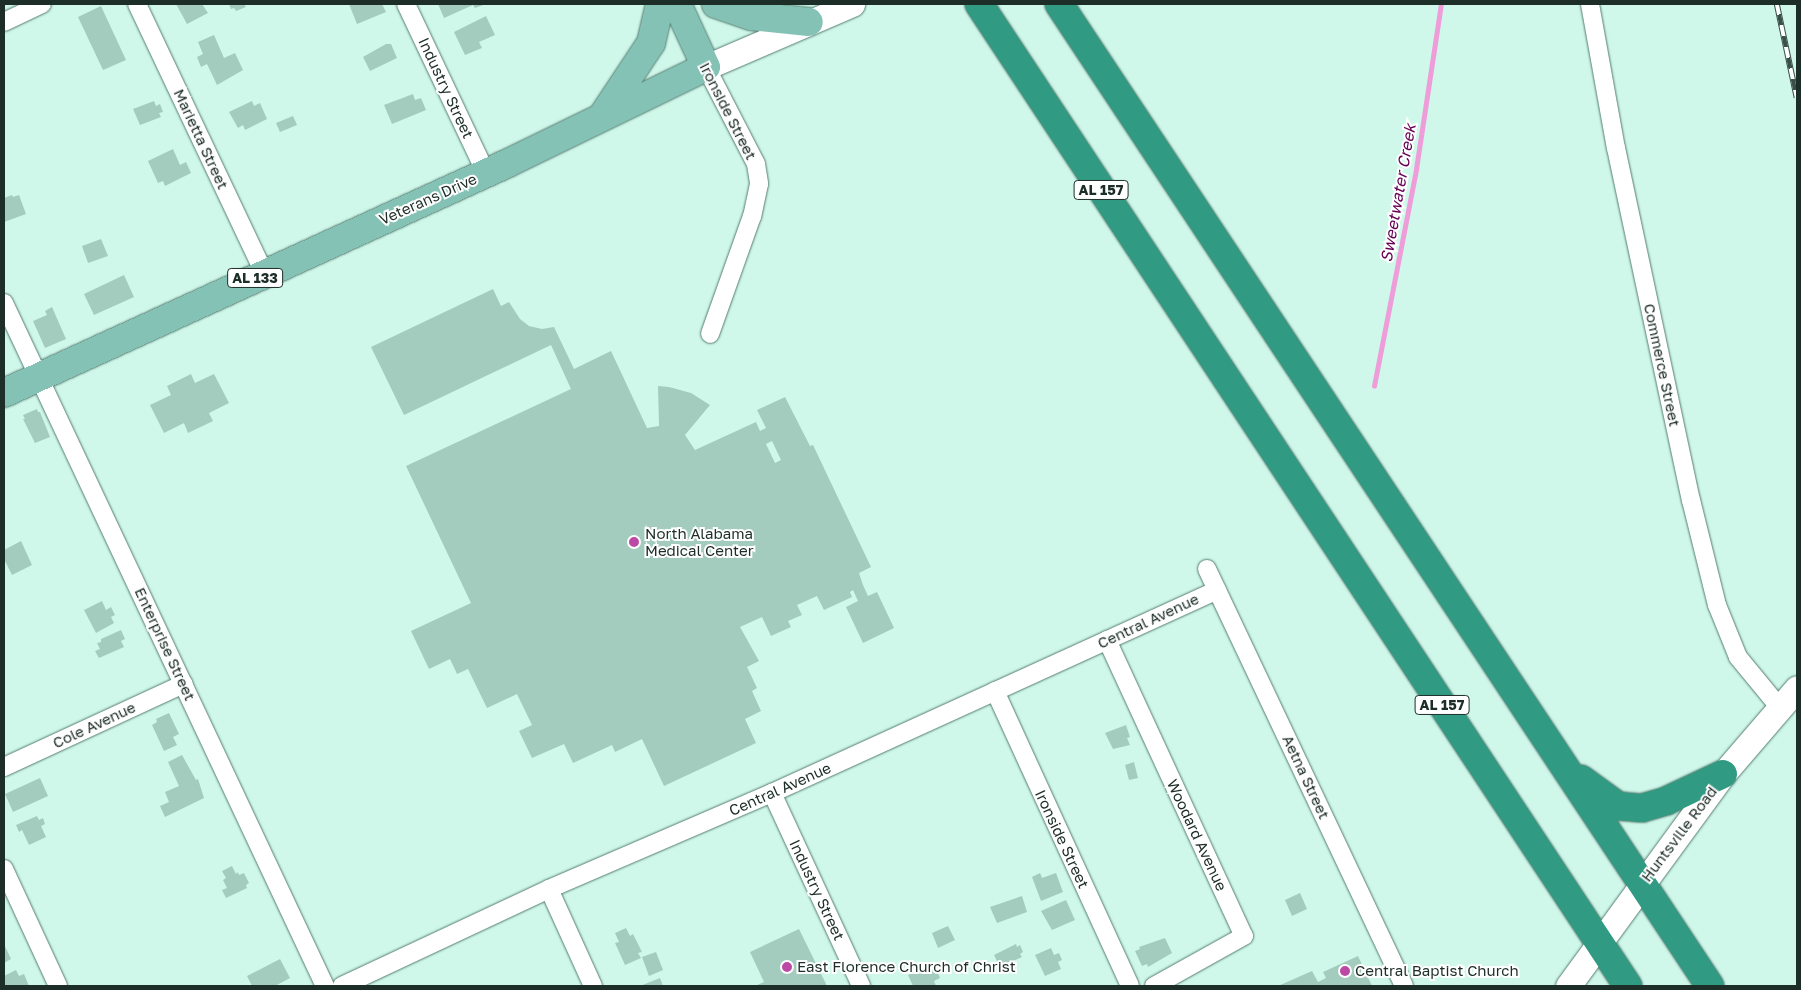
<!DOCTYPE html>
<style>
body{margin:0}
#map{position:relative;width:1801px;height:990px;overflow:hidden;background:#cff8eb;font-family:"Golos Text",sans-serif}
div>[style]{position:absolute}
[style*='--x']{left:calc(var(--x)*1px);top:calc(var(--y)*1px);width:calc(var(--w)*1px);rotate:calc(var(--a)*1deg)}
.stream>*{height:4.5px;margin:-2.25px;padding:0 2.25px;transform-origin:2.25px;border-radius:2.25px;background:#ee9dd9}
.building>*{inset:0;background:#a3cbbe}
.roads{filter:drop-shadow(0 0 1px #557b70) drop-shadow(0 0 1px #557b70)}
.street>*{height:18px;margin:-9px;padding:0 9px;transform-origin:9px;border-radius:9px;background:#fff}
.secondary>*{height:25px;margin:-12.5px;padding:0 12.5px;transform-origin:12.5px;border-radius:12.5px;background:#fff}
.primary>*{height:28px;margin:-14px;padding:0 14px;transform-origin:14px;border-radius:14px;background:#83c2b4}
.highway>*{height:28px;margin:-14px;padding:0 14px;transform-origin:14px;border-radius:14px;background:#319a82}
.rail>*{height:5.5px;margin-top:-2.75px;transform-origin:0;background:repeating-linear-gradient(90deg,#fff 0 11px,#3a4f48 0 22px);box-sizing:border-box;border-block:1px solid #3a4f48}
.dots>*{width:14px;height:14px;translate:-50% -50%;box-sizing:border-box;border:2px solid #fff;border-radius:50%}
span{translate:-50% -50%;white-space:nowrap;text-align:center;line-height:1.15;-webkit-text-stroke:4px #fff;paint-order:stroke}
.shield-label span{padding:1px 4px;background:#fff;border:1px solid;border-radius:4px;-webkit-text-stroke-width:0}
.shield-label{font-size:14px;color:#1d2d28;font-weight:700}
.street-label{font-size:15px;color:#1d2d28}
.poi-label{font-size:15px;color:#1d2d28}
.left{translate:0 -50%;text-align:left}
.water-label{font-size:16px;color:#660156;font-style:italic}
.frame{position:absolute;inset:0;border:5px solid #1d2d28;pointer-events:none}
</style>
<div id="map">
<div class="stream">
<i style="--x:1374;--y:386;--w:221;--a:-79"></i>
<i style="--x:1416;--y:169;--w:167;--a:-81.4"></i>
</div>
<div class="building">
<i style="clip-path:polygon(176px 4px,202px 4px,208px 13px,187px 24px)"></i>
<i style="clip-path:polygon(229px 4px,244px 4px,246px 7px,236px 11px,234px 8px,231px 9px)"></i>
<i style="clip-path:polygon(349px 4px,382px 4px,386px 12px,357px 24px)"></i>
<i style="clip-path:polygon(438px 4px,486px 4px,475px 8px,473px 5px,444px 18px)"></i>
<i style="clip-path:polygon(101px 6px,126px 60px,103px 70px,78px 17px)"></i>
<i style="clip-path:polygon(486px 16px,495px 35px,479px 42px,482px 48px,465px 55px,454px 32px)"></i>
<i style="clip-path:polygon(214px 35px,224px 58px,235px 53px,243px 70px,217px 85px,207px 64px,201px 67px,197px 57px,203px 54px,198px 42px)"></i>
<i style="clip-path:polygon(386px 44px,391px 44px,397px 58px,370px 71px,363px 57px)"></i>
<i style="clip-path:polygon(413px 94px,415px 100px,421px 98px,426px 110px,392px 124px,384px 105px)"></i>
<i style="clip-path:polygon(154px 101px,156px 106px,160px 104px,163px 112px,159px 113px,161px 117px,140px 125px,133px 109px)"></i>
<i style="clip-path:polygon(252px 101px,254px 106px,260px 103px,267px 119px,245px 130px,243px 125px,238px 128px,229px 112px)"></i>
<i style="clip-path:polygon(293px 116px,297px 125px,280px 132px,276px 123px)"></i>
<i style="clip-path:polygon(173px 149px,180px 165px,186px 162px,191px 173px,165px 186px,163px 181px,158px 183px,148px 161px)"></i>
<i style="clip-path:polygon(12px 195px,13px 197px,19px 195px,26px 214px,4px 222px,4px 198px)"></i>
<i style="clip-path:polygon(101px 239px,108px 256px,88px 263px,82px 246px)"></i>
<i style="clip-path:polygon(124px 275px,134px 297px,94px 315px,84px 294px)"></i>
<i style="clip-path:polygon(evenodd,493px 289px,501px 306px,509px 302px,520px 319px,529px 326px,542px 329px,554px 327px,574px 369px,611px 351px,647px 428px,659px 426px,658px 386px,669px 387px,691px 393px,710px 405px,685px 435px,695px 450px,756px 422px,760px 431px,766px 428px,757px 410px,785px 397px,810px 446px,813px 445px,871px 567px,859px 573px,863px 585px,868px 596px,877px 592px,894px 628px,863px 643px,846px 607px,858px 601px,853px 590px,850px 592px,852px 597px,824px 610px,817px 596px,797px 605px,802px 615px,788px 621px,791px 627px,771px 636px,762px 617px,740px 627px,759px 661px,747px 667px,757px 688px,752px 691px,761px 711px,745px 719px,756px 743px,664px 786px,642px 739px,615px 752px,612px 745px,573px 763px,564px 744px,532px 758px,519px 731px,532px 725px,517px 694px,487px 708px,468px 669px,457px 674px,450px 659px,429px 669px,411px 631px,471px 603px,406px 466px,571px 389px,551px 345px,404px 415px,371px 347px,493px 289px,772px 441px,781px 460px,775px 463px,766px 444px,772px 441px)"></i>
<i style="clip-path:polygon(52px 307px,66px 339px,45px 348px,33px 321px,47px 315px,45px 311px)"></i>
<i style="clip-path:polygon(191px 374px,195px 383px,214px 374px,229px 403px,209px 413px,213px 421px,188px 433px,184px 423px,164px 433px,150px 405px,171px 395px,167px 386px)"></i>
<i style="clip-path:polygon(37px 409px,38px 412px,40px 412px,50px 437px,35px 443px,23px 419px,25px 419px,23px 415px)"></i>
<i style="clip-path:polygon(21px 541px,32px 565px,12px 575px,4px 559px,4px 550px)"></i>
<i style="clip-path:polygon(102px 601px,106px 610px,111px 607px,115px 615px,111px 617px,114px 623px,96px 633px,84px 610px)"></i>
<i style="clip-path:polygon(121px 630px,125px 639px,121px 641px,124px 647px,99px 658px,95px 651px,100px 649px,97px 643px,101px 642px,101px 639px)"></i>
<i style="clip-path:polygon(169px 713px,179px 734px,173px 737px,177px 745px,164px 751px,152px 725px,157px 722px,156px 719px)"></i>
<i style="clip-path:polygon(1126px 725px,1130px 737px,1127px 738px,1130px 745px,1113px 749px,1105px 733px)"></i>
<i style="clip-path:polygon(182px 755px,196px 780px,198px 779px,204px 798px,165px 817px,160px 806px,169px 802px,165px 792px,179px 786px,168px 762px)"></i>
<i style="clip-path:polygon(1134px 762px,1138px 778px,1129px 780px,1125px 765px)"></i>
<i style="clip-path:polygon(40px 778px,48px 796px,13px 812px,5px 794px)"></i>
<i style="clip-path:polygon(37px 816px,39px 820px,43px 818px,45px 824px,41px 826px,46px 837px,29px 845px,22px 830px,19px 832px,16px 825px)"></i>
<i style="clip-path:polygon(232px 866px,236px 874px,238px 872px,239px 875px,244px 873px,249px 883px,246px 885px,247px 888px,226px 898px,222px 890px,227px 888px,223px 880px,226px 878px,222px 871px)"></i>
<i style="clip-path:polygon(1040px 873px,1042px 878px,1056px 873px,1063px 892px,1041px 901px,1032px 877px)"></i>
<i style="clip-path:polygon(1300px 893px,1307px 909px,1292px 916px,1285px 900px)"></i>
<i style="clip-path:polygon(1022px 896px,1027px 912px,997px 923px,990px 907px)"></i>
<i style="clip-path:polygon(1066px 900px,1075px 920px,1052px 930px,1041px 911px)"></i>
<i style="clip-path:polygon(948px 926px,955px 940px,938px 948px,932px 933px)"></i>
<i style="clip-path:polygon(626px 928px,630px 936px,633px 934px,642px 952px,638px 953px,641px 958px,625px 965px,615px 943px,619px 942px,615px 933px)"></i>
<i style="clip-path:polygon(799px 929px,827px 986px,755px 986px,764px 982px,750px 952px)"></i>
<i style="clip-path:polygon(1165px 938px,1172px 953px,1148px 967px,1147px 964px,1142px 966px,1135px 951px,1140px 949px,1139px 947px)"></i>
<i style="clip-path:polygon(4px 944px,11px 959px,4px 963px)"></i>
<i style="clip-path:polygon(1016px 944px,1017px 947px,1020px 945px,1023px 952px,1020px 954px,1022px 957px,1000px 967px,994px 955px)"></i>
<i style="clip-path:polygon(1051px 948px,1054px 955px,1059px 953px,1062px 960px,1058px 962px,1061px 969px,1045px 976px,1035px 955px)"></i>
<i style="clip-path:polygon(656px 952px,663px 970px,649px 976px,642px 957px)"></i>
<i style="clip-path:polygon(1358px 956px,1372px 986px,1278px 986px,1312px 971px,1318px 982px,1326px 978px,1323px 972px)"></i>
<i style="clip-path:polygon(280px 959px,290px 978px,277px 985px,277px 986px,252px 986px,247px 976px)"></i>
<i style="clip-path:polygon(934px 963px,940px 978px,934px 981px,936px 986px,913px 986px,908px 975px)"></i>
<i style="clip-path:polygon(16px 970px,19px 976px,24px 974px,29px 986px,4px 986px,4px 976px)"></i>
<i style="clip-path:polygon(660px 978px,663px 986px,640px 986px)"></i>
</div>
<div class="roads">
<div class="street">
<i style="--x:137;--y:4;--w:297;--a:64.7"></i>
<i style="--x:406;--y:4;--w:187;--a:64.7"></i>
<i style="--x:1590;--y:4;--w:146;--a:79.8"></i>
<i style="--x:1616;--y:148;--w:360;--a:78"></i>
<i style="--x:1691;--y:500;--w:108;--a:76.1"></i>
<i style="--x:1717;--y:605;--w:56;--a:68"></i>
<i style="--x:1738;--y:657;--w:66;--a:50.5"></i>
<i style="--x:4;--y:22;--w:42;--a:-25.3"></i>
<i style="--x:706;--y:67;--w:109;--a:62.7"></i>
<i style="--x:756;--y:164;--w:20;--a:81"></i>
<i style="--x:759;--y:184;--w:33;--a:102"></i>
<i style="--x:752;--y:216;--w:125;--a:109.6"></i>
<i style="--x:4;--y:303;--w:755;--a:64.83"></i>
<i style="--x:1207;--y:569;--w:461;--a:64.7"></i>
<i style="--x:1107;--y:640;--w:326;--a:65.2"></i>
<i style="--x:1244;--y:936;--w:103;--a:150.9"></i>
<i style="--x:995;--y:691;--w:324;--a:65.4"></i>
<i style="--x:4;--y:767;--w:198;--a:-24.8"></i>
<i style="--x:772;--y:793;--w:213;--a:65.2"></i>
<i style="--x:4;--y:869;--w:129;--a:65.2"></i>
<i style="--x:549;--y:889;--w:107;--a:65.6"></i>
<i style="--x:342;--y:986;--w:229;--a:-25.1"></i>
<i style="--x:549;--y:889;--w:243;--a:-23.3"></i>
<i style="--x:772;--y:793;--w:489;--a:-24.5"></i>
</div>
<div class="secondary">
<i style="--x:706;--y:67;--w:159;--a:-23.3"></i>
<i style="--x:1568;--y:986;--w:263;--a:-53.8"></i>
<i style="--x:1723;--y:774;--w:113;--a:-49.3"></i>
</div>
<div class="primary">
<i style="--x:716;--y:4;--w:37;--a:19"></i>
<i style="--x:751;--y:16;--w:58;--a:5.9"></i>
<i style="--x:604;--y:114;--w:85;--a:-56.5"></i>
<i style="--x:651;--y:43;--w:40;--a:-77"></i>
<i style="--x:4;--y:393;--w:552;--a:-24.52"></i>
<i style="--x:506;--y:164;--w:222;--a:-25.9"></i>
<i style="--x:706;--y:67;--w:69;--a:-114.7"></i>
</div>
<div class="highway">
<i style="--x:979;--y:4;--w:1177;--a:56.54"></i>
<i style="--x:1059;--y:4;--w:1178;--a:56.46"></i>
<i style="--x:1581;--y:779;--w:46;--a:36.1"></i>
<i style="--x:1618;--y:806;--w:24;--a:5"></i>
<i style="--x:1642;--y:808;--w:25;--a:-16"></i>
<i style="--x:1666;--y:801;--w:63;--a:-25.3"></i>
</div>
</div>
<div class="rail">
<i style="--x:1777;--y:4;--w:96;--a:78"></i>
</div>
<div class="dots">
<i style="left:634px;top:542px;background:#bc49a4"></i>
<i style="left:787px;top:967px;background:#bc49a4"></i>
<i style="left:1345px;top:971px;background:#bc49a4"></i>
</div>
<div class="shield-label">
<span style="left:1101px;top:190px">AL 157</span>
<span style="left:255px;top:278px">AL 133</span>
<span style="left:1442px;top:705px">AL 157</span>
</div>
<div class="street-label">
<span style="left:446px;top:88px;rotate:65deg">Industry Street</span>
<span style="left:728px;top:111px;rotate:63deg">Ironside Street</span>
<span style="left:201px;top:139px;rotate:65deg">Marietta Street</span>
<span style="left:428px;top:199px;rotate:-24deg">Veterans Drive</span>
<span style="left:1662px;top:365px;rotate:78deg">Commerce Street</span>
<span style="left:1148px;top:621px;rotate:-25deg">Central Avenue</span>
<span style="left:165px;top:644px;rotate:65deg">Enterprise Street</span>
<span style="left:94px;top:725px;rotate:-25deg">Cole Avenue</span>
<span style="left:1306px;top:777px;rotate:65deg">Aetna Street</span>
<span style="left:780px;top:789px;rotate:-24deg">Central Avenue</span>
<span style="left:1679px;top:834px;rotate:-53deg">Huntsville Road</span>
<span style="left:1197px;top:835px;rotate:65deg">Woodard Avenue</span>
<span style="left:1062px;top:839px;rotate:65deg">Ironside Street</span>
<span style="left:817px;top:890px;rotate:65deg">Industry Street</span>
</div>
<div class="poi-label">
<span class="left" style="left:645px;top:542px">North Alabama<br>Medical Center</span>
<span class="left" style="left:797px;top:967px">East Florence Church of Christ</span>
<span class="left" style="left:1355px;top:971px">Central Baptist Church</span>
</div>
<div class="water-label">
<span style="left:1398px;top:193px;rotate:-80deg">Sweetwater Creek</span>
</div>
<div class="frame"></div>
</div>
